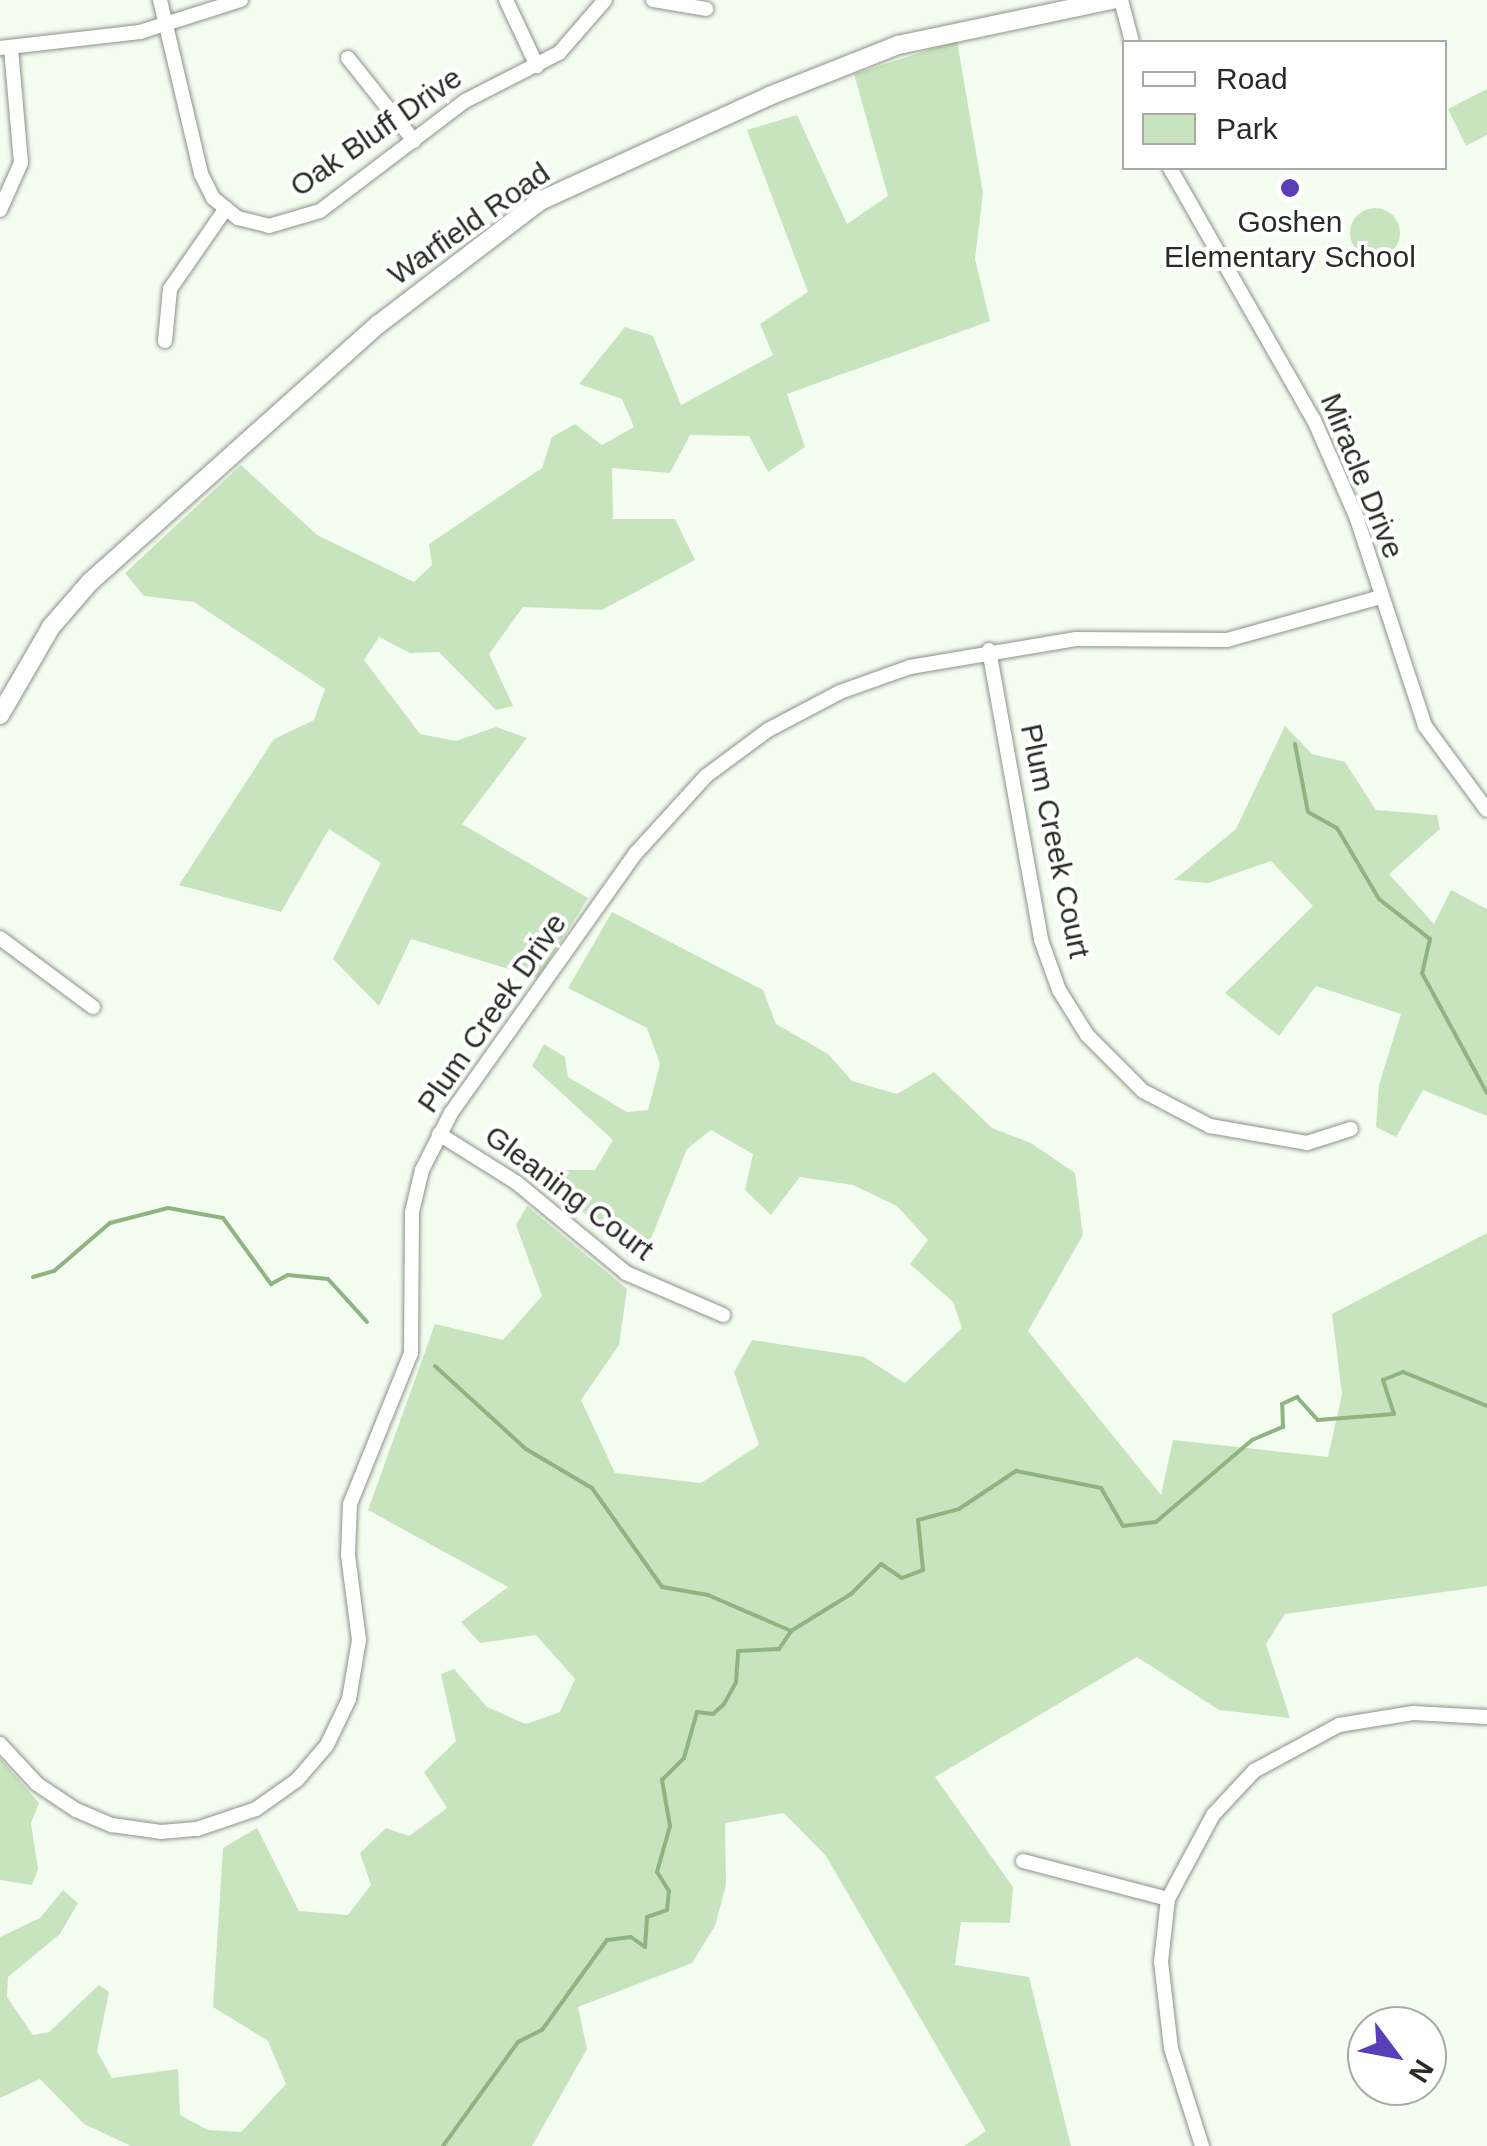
<!DOCTYPE html>
<style>
body{margin:0}
#map{position:relative;width:1487px;height:2146px;overflow:hidden;background:#f4fef0;font-family:Arial,sans-serif}
div>[style]{position:absolute}
[style*='--x']{left:calc(var(--x)*1px);top:calc(var(--y)*1px);width:calc(var(--w)*1px);rotate:calc(var(--a)*1deg)}
.green>*{inset:0;background:#c8e4be}
.round{border-radius:50%}
.stream>*{height:4px;margin:-2px;padding:0 2px;transform-origin:2px;border-radius:2px;background:#8fb482}
.roads{filter:drop-shadow(0 0 2px #8a9387) drop-shadow(0 0 2px #8a9387)}
.minor>*{height:14px;margin:-7px;padding:0 7px;transform-origin:7px;border-radius:7px;background:#fff}
.tertiary>*{height:18px;margin:-9px;padding:0 9px;transform-origin:9px;border-radius:9px;background:#fff}
.dots>*{width:28px;height:28px;translate:-50% -50%;box-sizing:border-box;border:5px solid #fff;border-radius:50%}
span{translate:-50% -50%;white-space:nowrap;text-align:center;line-height:1.15;-webkit-text-stroke:8px #fff;paint-order:stroke}
.street-label{font-size:30px;color:#282b26}
.poi-label{font-size:30px;color:#282b26}
.legend{position:absolute;left:1122px;top:40px;width:325px;height:130px;box-sizing:border-box;background:#fff;border:2px solid #a9aaa8;margin:0;padding:12px 18px;list-style:none;font-size:30px;color:#282b26}
.legend li{display:flex;align-items:center;gap:20px;height:50px}
.legend b{width:50px;border:2px solid #a9aaa8}
.north{position:absolute;left:1347px;top:2006px;width:100px;height:100px;box-sizing:border-box;background:#fff;border:2px solid #a9aaa8;border-radius:50%;rotate:122deg;font-size:28px;font-weight:700;line-height:40px;text-align:center;color:#282b26}
.north::after{content:'';display:block;margin:auto;width:35px;height:45px;background:#5a3eb7;clip-path:polygon(50% 0,100% 100%,50% 72%,0 100%)}
</style>
<div id="map">
<div class="green">
<i style="clip-path:polygon(957px 41px,983px 193px,975px 259px,990px 321px,787px 394px,805px 447px,768px 472px,749px 436px,690px 435px,670px 473px,612px 468px,613px 519px,675px 519px,695px 560px,602px 610px,523px 607px,489px 654px,513px 706px,496px 710px,439px 652px,410px 653px,379px 637px,364px 660px,420px 734px,456px 741px,496px 727px,527px 738px,462px 824px,588px 898px,538px 978px,411px 939px,379px 1006px,333px 959px,381px 863px,329px 829px,281px 912px,179px 885px,274px 739px,314px 720px,325px 689px,194px 602px,144px 596px,125px 573px,241px 465px,317px 535px,414px 582px,432px 565px,429px 544px,542px 468px,552px 437px,575px 424px,602px 445px,634px 427px,622px 399px,579px 384px,625px 327px,653px 336px,681px 405px,773px 355px,760px 324px,808px 292px,747px 130px,797px 115px,847px 224px,888px 196px,854px 74px)"></i>
<i style="clip-path:polygon(1487px 89px,1487px 135px,1466px 146px,1448px 109px)"></i>
<i class="round" style="left:1350px;top:208px;width:50px;height:50px"></i>
<i style="clip-path:polygon(1285px 726px,1312px 754px,1345px 762px,1376px 810px,1437px 815px,1440px 829px,1389px 874px,1434px 924px,1451px 890px,1487px 909px,1487px 1116px,1423px 1090px,1396px 1137px,1376px 1127px,1379px 1085px,1401px 1014px,1316px 986px,1279px 1036px,1225px 993px,1313px 906px,1271px 861px,1208px 883px,1174px 880px,1236px 829px)"></i>
<i style="clip-path:polygon(612px 912px,763px 990px,776px 1024px,828px 1054px,852px 1081px,897px 1094px,934px 1072px,992px 1128px,1031px 1143px,1075px 1173px,1083px 1235px,1028px 1331px,1161px 1495px,1173px 1440px,1328px 1457px,1342px 1394px,1332px 1314px,1487px 1233px,1487px 1586px,1285px 1614px,1266px 1644px,1290px 1718px,1219px 1710px,1137px 1657px,935px 1777px,1013px 1887px,1010px 1923px,961px 1922px,955px 1965px,1029px 1977px,1071px 2146px,964px 2146px,986px 2131px,826px 1856px,784px 1813px,725px 1823px,726px 1885px,715px 1926px,692px 1963px,578px 2007px,587px 2049px,532px 2146px,131px 2146px,84px 2124px,40px 2079px,0 2098px,0 1937px,40px 1918px,63px 1890px,78px 1903px,60px 1934px,8px 1977px,7px 1997px,33px 2035px,49px 2032px,99px 1985px,109px 1992px,97px 2051px,112px 2078px,178px 2069px,180px 2115px,208px 2130px,241px 2132px,286px 2084px,268px 2041px,213px 2007px,223px 1848px,257px 1828px,299px 1911px,348px 1915px,371px 1885px,360px 1853px,386px 1828px,409px 1836px,447px 1808px,424px 1772px,456px 1741px,441px 1674px,454px 1669px,487px 1707px,526px 1724px,560px 1712px,575px 1679px,536px 1635px,480px 1643px,461px 1622px,508px 1587px,368px 1510px,435px 1324px,503px 1340px,542px 1296px,516px 1225px,527px 1206px,627px 1289px,619px 1345px,581px 1400px,615px 1473px,701px 1483px,759px 1445px,734px 1372px,752px 1340px,864px 1357px,905px 1383px,962px 1328px,953px 1302px,910px 1264px,928px 1240px,897px 1206px,853px 1185px,800px 1177px,771px 1215px,745px 1190px,753px 1154px,711px 1130px,687px 1149px,642px 1261px,540px 1176px,542px 1170px,595px 1170px,613px 1140px,532px 1066px,544px 1044px,565px 1057px,568px 1077px,627px 1112px,648px 1110px,660px 1064px,647px 1028px,568px 988px)"></i>
<i style="clip-path:polygon(0 1758px,39px 1803px,31px 1823px,38px 1869px,32px 1885px,0 1880px)"></i>
</div>
<div class="stream">
<i style="--x:1295;--y:744;--w:69;--a:79.2"></i>
<i style="--x:1308;--y:812;--w:33;--a:29"></i>
<i style="--x:1337;--y:828;--w:82;--a:59.4"></i>
<i style="--x:1379;--y:899;--w:65;--a:38.1"></i>
<i style="--x:1430;--y:939;--w:35;--a:103"></i>
<i style="--x:1422;--y:973;--w:136;--a:61.6"></i>
<i style="--x:33;--y:1277;--w:22;--a:-16"></i>
<i style="--x:54;--y:1271;--w:74;--a:-40.6"></i>
<i style="--x:110;--y:1223;--w:60;--a:-14.5"></i>
<i style="--x:168;--y:1208;--w:56;--a:10.3"></i>
<i style="--x:223;--y:1218;--w:82;--a:54"></i>
<i style="--x:271;--y:1284;--w:19;--a:-28"></i>
<i style="--x:288;--y:1275;--w:40;--a:5.7"></i>
<i style="--x:328;--y:1279;--w:58;--a:47.8"></i>
<i style="--x:435;--y:1366;--w:123;--a:42.4"></i>
<i style="--x:526;--y:1449;--w:77;--a:30.6"></i>
<i style="--x:592;--y:1488;--w:121;--a:54.7"></i>
<i style="--x:662;--y:1587;--w:47;--a:9.9"></i>
<i style="--x:708;--y:1595;--w:90;--a:23.4"></i>
<i style="--x:443;--y:2146;--w:128;--a:-54.2"></i>
<i style="--x:518;--y:2042;--w:27;--a:-27"></i>
<i style="--x:542;--y:2030;--w:111;--a:-54.2"></i>
<i style="--x:607;--y:1940;--w:24;--a:-7"></i>
<i style="--x:631;--y:1937;--w:17;--a:36"></i>
<i style="--x:645;--y:1947;--w:30;--a:-86"></i>
<i style="--x:647;--y:1917;--w:21;--a:-19"></i>
<i style="--x:667;--y:1910;--w:19;--a:-84"></i>
<i style="--x:669;--y:1891;--w:22;--a:-122"></i>
<i style="--x:657;--y:1872;--w:48;--a:-74.2"></i>
<i style="--x:670;--y:1826;--w:47;--a:-99.9"></i>
<i style="--x:662;--y:1780;--w:31;--a:-45"></i>
<i style="--x:684;--y:1758;--w:48;--a:-74.2"></i>
<i style="--x:697;--y:1712;--w:16;--a:7"></i>
<i style="--x:713;--y:1714;--w:15;--a:-42"></i>
<i style="--x:724;--y:1704;--w:25;--a:-61"></i>
<i style="--x:736;--y:1682;--w:31;--a:-86"></i>
<i style="--x:738;--y:1651;--w:41;--a:-2.8"></i>
<i style="--x:779;--y:1649;--w:22;--a:-56"></i>
<i style="--x:791;--y:1631;--w:70;--a:-31.7"></i>
<i style="--x:851;--y:1594;--w:42;--a:-45"></i>
<i style="--x:881;--y:1564;--w:25;--a:34"></i>
<i style="--x:902;--y:1578;--w:22;--a:-21"></i>
<i style="--x:923;--y:1570;--w:50;--a:-95.7"></i>
<i style="--x:918;--y:1520;--w:42;--a:-15"></i>
<i style="--x:959;--y:1509;--w:69;--a:-33.7"></i>
<i style="--x:1016;--y:1471;--w:87;--a:11.3"></i>
<i style="--x:1101;--y:1488;--w:44;--a:59.9"></i>
<i style="--x:1123;--y:1526;--w:33;--a:-7"></i>
<i style="--x:1156;--y:1522;--w:126;--a:-40.5"></i>
<i style="--x:1252;--y:1440;--w:34;--a:-23"></i>
<i style="--x:1283;--y:1427;--w:23;--a:-92"></i>
<i style="--x:1282;--y:1404;--w:17;--a:-25"></i>
<i style="--x:1297;--y:1397;--w:31;--a:48"></i>
<i style="--x:1318;--y:1420;--w:76;--a:-4.5"></i>
<i style="--x:1394;--y:1414;--w:36;--a:-108"></i>
<i style="--x:1383;--y:1380;--w:22;--a:-22"></i>
<i style="--x:1403;--y:1372;--w:91;--a:22"></i>
</div>
<div class="roads">
<div class="minor">
<i style="--x:160;--y:0;--w:179;--a:76.7"></i>
<i style="--x:201;--y:174;--w:27;--a:63"></i>
<i style="--x:213;--y:198;--w:32;--a:39"></i>
<i style="--x:238;--y:218;--w:32;--a:14"></i>
<i style="--x:269;--y:226;--w:53;--a:-16.4"></i>
<i style="--x:320;--y:211;--w:182;--a:-37.2"></i>
<i style="--x:465;--y:101;--w:106;--a:-27.1"></i>
<i style="--x:559;--y:53;--w:70;--a:-49"></i>
<i style="--x:506;--y:0;--w:73;--a:64.8"></i>
<i style="--x:653;--y:0;--w:54;--a:9.6"></i>
<i style="--x:1121;--y:0;--w:43;--a:75.3"></i>
<i style="--x:0;--y:48;--w:141;--a:-6.5"></i>
<i style="--x:140;--y:32;--w:106;--a:-17.6"></i>
<i style="--x:348;--y:58;--w:106;--a:51.5"></i>
<i style="--x:1170;--y:168;--w:290;--a:60.3"></i>
<i style="--x:1314;--y:420;--w:105;--a:66.4"></i>
<i style="--x:1356;--y:516;--w:221;--a:71.8"></i>
<i style="--x:1425;--y:726;--w:104;--a:53.6"></i>
<i style="--x:0;--y:210;--w:51;--a:-65.9"></i>
<i style="--x:21;--y:163;--w:115;--a:-95"></i>
<i style="--x:165;--y:341;--w:52;--a:-84.5"></i>
<i style="--x:170;--y:289;--w:98;--a:-55.3"></i>
<i style="--x:989;--y:650;--w:295;--a:79.8"></i>
<i style="--x:1041;--y:940;--w:53;--a:70.2"></i>
<i style="--x:1059;--y:990;--w:53;--a:58.1"></i>
<i style="--x:1087;--y:1035;--w:79;--a:45"></i>
<i style="--x:1143;--y:1091;--w:76;--a:27.6"></i>
<i style="--x:1210;--y:1126;--w:98;--a:9.9"></i>
<i style="--x:1307;--y:1143;--w:46;--a:-17.7"></i>
<i style="--x:0;--y:938;--w:116;--a:36.6"></i>
<i style="--x:439;--y:1134;--w:92;--a:32.1"></i>
<i style="--x:517;--y:1183;--w:141;--a:39.5"></i>
<i style="--x:626;--y:1273;--w:106;--a:23.4"></i>
<i style="--x:0;--y:1744;--w:54;--a:47.2"></i>
<i style="--x:37;--y:1784;--w:47;--a:33.7"></i>
<i style="--x:76;--y:1810;--w:39;--a:23"></i>
<i style="--x:112;--y:1825;--w:49;--a:8.1"></i>
<i style="--x:161;--y:1832;--w:36;--a:-5"></i>
<i style="--x:197;--y:1829;--w:62;--a:-18.7"></i>
<i style="--x:256;--y:1809;--w:50;--a:-35.3"></i>
<i style="--x:297;--y:1780;--w:46;--a:-49.4"></i>
<i style="--x:327;--y:1745;--w:51;--a:-64.4"></i>
<i style="--x:349;--y:1699;--w:60;--a:-80.4"></i>
<i style="--x:359;--y:1640;--w:86;--a:-97.4"></i>
<i style="--x:348;--y:1555;--w:51;--a:-87.8"></i>
<i style="--x:350;--y:1504;--w:163;--a:-68"></i>
<i style="--x:411;--y:1353;--w:141;--a:-89.6"></i>
<i style="--x:412;--y:1212;--w:43;--a:-76.6"></i>
<i style="--x:422;--y:1170;--w:64;--a:-63"></i>
<i style="--x:451;--y:1113;--w:319;--a:-54.6"></i>
<i style="--x:636;--y:853;--w:104;--a:-47.7"></i>
<i style="--x:706;--y:776;--w:77;--a:-36.6"></i>
<i style="--x:768;--y:730;--w:81;--a:-27.8"></i>
<i style="--x:840;--y:692;--w:74;--a:-19.7"></i>
<i style="--x:910;--y:667;--w:168;--a:-9.6"></i>
<i style="--x:1076;--y:639;--w:151;--a:0.4"></i>
<i style="--x:1227;--y:640;--w:160;--a:-15.6"></i>
<i style="--x:1023;--y:1861;--w:150;--a:14.7"></i>
<i style="--x:1202;--y:2146;--w:103;--a:-107.6"></i>
<i style="--x:1171;--y:2048;--w:87;--a:-96.6"></i>
<i style="--x:1161;--y:1962;--w:63;--a:-83.7"></i>
<i style="--x:1168;--y:1899;--w:95;--a:-61.8"></i>
<i style="--x:1213;--y:1815;--w:60;--a:-47"></i>
<i style="--x:1254;--y:1771;--w:97;--a:-28.4"></i>
<i style="--x:1339;--y:1725;--w:75;--a:-9.2"></i>
<i style="--x:1413;--y:1713;--w:74;--a:3.1"></i>
</div>
<div class="tertiary">
<i style="--x:0;--y:715;--w:102;--a:-59.9"></i>
<i style="--x:51;--y:627;--w:60;--a:-49.1"></i>
<i style="--x:90;--y:582;--w:387;--a:-41.8"></i>
<i style="--x:379;--y:324;--w:203;--a:-37.4"></i>
<i style="--x:540;--y:201;--w:252;--a:-24.6"></i>
<i style="--x:769;--y:96;--w:139;--a:-21.6"></i>
<i style="--x:898;--y:45;--w:219;--a:-11.9"></i>
</div>
</div>
<div class="dots">
<i style="left:1290px;top:188px;background:#5a3eb7"></i>
</div>
<div class="street-label">
<span style="left:376px;top:132px;rotate:-35deg">Oak Bluff Drive</span>
<span style="left:469px;top:224px;rotate:-35deg">Warfield Road</span>
<span style="left:1362px;top:476px;rotate:68deg">Miracle Drive</span>
<span style="left:1055px;top:841px;rotate:78deg">Plum Creek Court</span>
<span style="left:492px;top:1013px;rotate:-55deg">Plum Creek Drive</span>
<span style="left:569px;top:1193px;rotate:37deg">Gleaning Court</span>
</div>
<div class="poi-label">
<span style="left:1290px;top:239px">Goshen<br>Elementary School</span>
</div>
<ul class="legend">
<li><b style="height:12px;background:#fff"></b>Road</li>
<li><b style="height:28px;background:#c8e4be"></b>Park</li>
</ul>
<div class="north">N</div>
</div>
